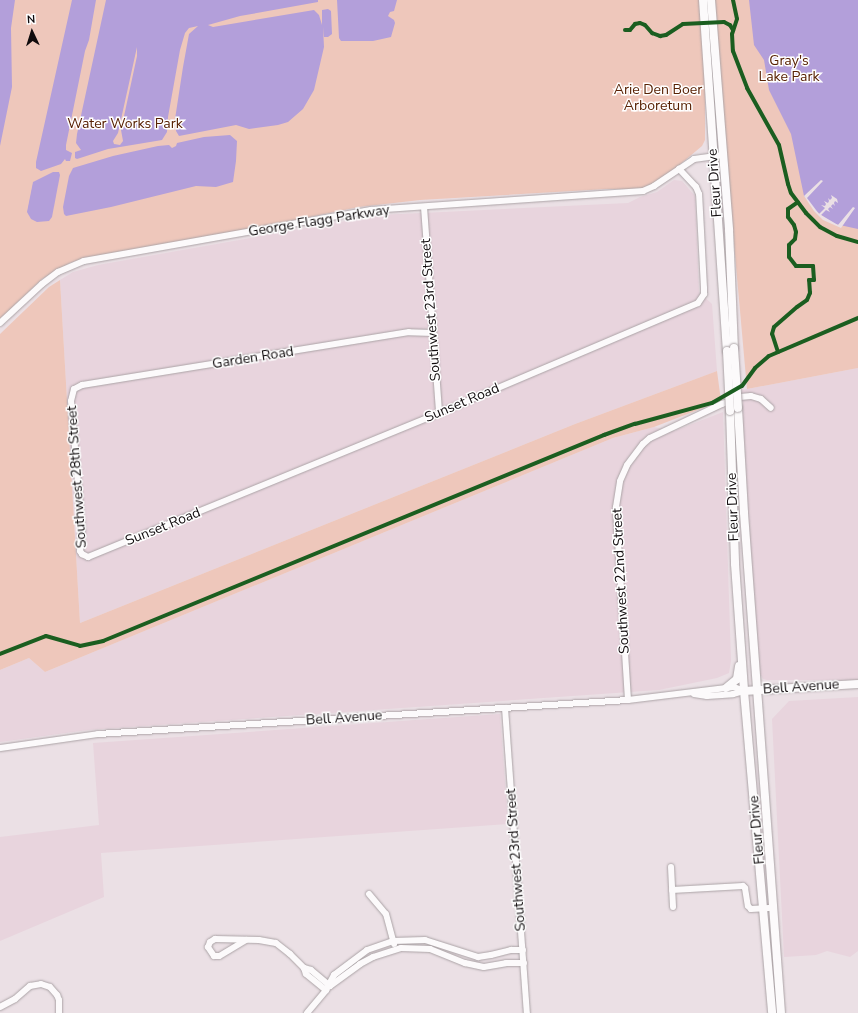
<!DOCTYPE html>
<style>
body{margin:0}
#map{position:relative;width:858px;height:1013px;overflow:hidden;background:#ebe0e5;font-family:"Nunito Sans",sans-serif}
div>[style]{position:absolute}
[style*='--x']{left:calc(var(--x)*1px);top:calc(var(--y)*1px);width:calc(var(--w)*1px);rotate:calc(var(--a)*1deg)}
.built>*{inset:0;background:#e8d4dd}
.green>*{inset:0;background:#eec7bb}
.water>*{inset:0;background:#b39fda}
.pier>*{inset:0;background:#ebe0e5}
.roads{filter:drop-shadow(0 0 1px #aba3a6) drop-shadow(0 0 1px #aba3a6)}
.minor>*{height:6px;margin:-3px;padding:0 3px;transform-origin:3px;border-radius:3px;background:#fcfafb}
.major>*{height:8px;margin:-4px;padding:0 4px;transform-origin:4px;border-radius:4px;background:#fcfafb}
.bridges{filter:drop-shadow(0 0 1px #aba3a6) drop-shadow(0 0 1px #aba3a6)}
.major-bridge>*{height:8px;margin:-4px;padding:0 4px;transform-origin:4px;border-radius:4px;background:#fcfafb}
.cycleway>*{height:4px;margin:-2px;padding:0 2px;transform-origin:2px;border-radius:2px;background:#1b5e20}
span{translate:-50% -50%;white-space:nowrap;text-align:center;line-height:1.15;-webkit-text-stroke:3px #fff;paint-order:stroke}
.park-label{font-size:14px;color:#582103}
.street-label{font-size:14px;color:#100b0d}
.north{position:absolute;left:12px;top:12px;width:40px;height:40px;-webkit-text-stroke:3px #fff;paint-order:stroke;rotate:356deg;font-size:11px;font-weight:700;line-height:16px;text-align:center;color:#100b0d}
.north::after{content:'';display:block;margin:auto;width:14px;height:18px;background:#100b0d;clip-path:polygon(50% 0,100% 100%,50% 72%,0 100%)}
</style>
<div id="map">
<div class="built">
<i style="clip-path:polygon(674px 180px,682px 181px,695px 196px,699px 292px,712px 304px,717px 371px,575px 424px,80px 623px,60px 280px,73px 272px,98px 265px,380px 215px,628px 203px,640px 197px,657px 192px)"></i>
<i style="clip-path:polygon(858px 368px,858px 680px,767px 680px,763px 679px,759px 672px,738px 408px,743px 406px,742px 390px)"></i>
<i style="clip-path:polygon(723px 412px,731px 661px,729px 673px,717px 678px,659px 690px,88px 730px,0 742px,0 670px,29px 658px,45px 672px,613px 438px,654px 427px,674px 431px)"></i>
<i style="clip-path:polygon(858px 697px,858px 951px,850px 957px,827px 951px,816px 955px,784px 957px,772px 719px,789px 701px)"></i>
<i style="clip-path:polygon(500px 714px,508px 824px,101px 853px,104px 897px,0 941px,0 837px,99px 825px,93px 743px)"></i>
</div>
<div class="green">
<i style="clip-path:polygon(0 0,700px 0,705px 86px,705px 140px,702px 146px,665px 177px,654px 184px,639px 189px,607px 189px,420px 200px,359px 207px,230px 233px,84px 258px,70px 263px,42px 279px,0 319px)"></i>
<i style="clip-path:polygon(715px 0,858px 0,858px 368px,747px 389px,727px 165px)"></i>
<i style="clip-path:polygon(60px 280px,80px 623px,575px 424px,717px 371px,721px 401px,654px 427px,613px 438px,45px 672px,29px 658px,0 670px,0 334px,49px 287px)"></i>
</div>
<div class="water">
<i style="clip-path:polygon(0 0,15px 0,11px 28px,12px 87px,0 146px)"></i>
<i style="clip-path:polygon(72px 0,96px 0,89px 40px,85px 51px,66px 145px,66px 150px,72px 153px,70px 161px,66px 161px,65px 159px,61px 164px,41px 171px,36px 168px,36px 162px)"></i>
<i style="clip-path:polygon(evenodd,106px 0,318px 0,318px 2px,240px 16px,208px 25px,213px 27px,314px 10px,319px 15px,322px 25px,322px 10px,328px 9px,331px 11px,332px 34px,328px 37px,324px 37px,323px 27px,324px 47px,314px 90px,303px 109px,288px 122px,278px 125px,249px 129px,236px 125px,179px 136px,176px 131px,175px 119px,183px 67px,189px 34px,198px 26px,189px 28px,185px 33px,180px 50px,168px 117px,167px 132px,162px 140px,108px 149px,77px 159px,75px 158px,75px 152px,81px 150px,76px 143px,77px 134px,106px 0,137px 47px,137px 56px,121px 130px,123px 141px,120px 145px,114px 144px,113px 141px,118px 133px,137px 47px)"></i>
<i style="clip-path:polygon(337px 0,397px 0,394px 11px,390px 12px,388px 16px,394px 20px,395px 23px,391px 37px,373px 41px,341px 41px,339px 38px)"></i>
<i style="clip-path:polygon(749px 0,858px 0,858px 229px,835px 224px,825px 218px,815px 210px,804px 196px,791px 134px,769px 90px,764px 60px,754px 45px)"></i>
<i style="clip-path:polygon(230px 135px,237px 141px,236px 161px,233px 182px,216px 187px,196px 186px,111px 207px,66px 216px,64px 214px,63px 207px,69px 176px,73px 168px,113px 156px,158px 146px,169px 145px,172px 148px,176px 146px,177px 143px,204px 137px)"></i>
<i style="clip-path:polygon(53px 172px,59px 172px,60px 175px,52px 217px,49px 221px,37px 222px,31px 219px,27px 212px,33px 182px)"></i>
</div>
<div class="pier">
<i style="clip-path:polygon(821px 180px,823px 181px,807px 198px,819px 214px,825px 208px,821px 205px,825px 206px,826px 204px,824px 201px,828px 203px,829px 201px,828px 198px,830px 200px,832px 198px,831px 195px,837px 199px,838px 203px,835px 201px,834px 203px,835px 206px,833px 204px,831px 206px,833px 209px,830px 207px,828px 209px,830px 212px,826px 210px,821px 215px,838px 225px,853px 207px,855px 208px,841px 228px,823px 220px,814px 211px,804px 196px)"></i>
</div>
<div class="roads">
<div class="minor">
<i style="--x:424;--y:207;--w:207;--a:85.8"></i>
<i style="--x:0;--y:323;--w:57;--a:-42.9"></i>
<i style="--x:42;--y:284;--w:20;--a:-37"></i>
<i style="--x:58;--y:272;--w:28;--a:-23"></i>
<i style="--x:84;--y:261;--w:291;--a:-10.1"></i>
<i style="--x:371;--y:210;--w:273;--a:-4"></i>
<i style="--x:643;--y:191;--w:12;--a:-24"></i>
<i style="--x:654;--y:186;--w:48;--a:-34"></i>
<i style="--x:694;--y:159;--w:29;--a:-8"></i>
<i style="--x:433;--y:333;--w:24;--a:-178"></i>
<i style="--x:409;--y:332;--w:331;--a:170.8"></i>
<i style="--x:82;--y:385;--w:9;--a:153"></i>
<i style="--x:74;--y:389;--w:12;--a:104"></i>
<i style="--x:71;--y:401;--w:128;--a:85.1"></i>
<i style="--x:82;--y:529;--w:22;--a:95"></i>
<i style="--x:80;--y:551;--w:4;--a:56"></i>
<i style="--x:82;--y:554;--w:7;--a:27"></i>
<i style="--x:88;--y:557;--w:379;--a:-22.3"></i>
<i style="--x:439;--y:413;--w:281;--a:-23"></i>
<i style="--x:698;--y:303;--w:11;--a:-56"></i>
<i style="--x:704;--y:294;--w:6;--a:-90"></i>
<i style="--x:704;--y:288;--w:94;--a:-93"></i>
<i style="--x:699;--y:194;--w:8;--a:-113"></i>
<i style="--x:696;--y:187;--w:25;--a:-133"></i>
<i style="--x:694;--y:694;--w:13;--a:9"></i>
<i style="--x:707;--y:696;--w:26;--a:-4"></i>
<i style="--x:733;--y:694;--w:11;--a:-15"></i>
<i style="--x:628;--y:700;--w:193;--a:-93.6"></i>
<i style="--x:616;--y:507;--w:26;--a:-81"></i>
<i style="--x:620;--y:481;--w:17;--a:-66"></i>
<i style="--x:627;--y:465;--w:26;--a:-53"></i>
<i style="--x:643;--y:444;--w:9;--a:-41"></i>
<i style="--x:650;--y:438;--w:80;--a:-25.3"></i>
<i style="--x:722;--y:404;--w:19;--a:-21"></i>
<i style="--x:740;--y:397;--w:11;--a:-5"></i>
<i style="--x:751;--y:396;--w:10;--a:17"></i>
<i style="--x:761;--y:399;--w:13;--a:42"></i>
<i style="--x:505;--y:708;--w:306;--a:85.9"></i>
<i style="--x:0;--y:748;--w:99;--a:-8.1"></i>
<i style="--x:98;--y:734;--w:531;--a:-3.67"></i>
<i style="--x:628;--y:700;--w:107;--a:-7"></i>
<i style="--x:734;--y:687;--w:11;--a:22"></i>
<i style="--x:671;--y:867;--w:40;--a:87.1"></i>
<i style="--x:672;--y:890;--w:71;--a:-3.2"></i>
<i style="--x:743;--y:886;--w:3;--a:45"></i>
<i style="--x:745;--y:888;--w:18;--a:81"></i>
<i style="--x:748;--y:906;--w:4;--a:45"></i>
<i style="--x:751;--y:909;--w:22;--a:-3"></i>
<i style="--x:369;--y:894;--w:26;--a:50"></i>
<i style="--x:386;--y:914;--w:31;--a:75"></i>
<i style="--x:246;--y:940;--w:31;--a:149"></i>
<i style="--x:219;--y:956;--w:5;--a:180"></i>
<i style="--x:214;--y:956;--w:11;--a:-124"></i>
<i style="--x:208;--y:947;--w:5;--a:-68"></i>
<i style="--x:210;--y:942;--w:6;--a:-31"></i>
<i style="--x:215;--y:939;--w:44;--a:1.3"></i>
<i style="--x:259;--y:940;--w:17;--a:10"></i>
<i style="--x:276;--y:943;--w:18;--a:38"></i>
<i style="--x:290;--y:954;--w:20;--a:45"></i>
<i style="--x:304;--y:968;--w:6;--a:72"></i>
<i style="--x:306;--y:974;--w:26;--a:39"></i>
<i style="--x:304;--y:968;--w:7;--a:16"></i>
<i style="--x:311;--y:970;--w:25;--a:40"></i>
<i style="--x:330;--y:986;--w:37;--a:-36"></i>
<i style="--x:360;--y:964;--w:15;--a:-28"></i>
<i style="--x:373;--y:957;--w:29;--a:-18"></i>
<i style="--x:401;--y:948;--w:29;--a:2"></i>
<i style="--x:430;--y:949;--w:38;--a:22"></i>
<i style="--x:465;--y:963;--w:19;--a:12"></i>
<i style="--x:484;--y:967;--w:22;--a:-10"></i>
<i style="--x:506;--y:963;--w:18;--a:0"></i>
<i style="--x:0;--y:1007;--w:17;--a:-28"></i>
<i style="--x:15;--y:999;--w:20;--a:-41"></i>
<i style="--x:30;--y:986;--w:11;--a:-10"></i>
<i style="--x:41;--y:984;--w:9;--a:18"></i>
<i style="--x:50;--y:987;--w:11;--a:49"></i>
<i style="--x:57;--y:995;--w:5;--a:68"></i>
<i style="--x:59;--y:1000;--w:13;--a:90"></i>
<i style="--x:307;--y:1013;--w:30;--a:-50"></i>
<i style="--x:326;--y:990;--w:17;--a:-62"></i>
<i style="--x:334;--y:975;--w:41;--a:-37.1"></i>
<i style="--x:367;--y:950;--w:28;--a:-19"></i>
<i style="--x:393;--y:941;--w:32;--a:-2"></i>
<i style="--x:425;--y:940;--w:56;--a:17.8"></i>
<i style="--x:478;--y:957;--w:13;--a:-9"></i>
<i style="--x:491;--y:955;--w:21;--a:-14"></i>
<i style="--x:511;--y:950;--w:12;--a:0"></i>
</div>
<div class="major">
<i style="--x:703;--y:0;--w:352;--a:86.1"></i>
<i style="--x:711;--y:0;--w:231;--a:85.5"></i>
<i style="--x:729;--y:230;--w:118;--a:87.6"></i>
<i style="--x:738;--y:408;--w:105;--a:86.7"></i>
<i style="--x:744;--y:513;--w:501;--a:85.77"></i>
<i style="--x:730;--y:411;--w:153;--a:88.1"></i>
<i style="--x:735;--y:564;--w:127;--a:85.9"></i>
<i style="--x:744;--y:691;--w:323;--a:85"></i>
<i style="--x:726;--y:688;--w:14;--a:-39"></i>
<i style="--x:737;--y:679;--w:13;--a:-81"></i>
<i style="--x:744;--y:691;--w:114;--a:-3.5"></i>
</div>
</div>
<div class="bridges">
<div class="major-bridge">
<i style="--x:734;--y:348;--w:60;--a:86.2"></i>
<i style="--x:727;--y:351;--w:60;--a:87.1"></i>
</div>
</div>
<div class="cycleway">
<i style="--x:733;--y:0;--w:19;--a:78"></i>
<i style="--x:737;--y:19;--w:16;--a:108"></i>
<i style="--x:732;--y:34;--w:17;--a:87"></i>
<i style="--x:733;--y:51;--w:40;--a:69"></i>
<i style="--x:747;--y:88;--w:65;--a:60.7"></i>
<i style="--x:779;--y:145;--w:40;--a:77"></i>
<i style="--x:788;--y:184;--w:9;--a:72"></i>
<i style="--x:791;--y:193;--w:25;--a:53"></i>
<i style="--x:806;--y:213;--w:20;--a:45"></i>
<i style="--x:820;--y:227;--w:19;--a:28"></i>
<i style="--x:837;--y:236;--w:22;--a:16"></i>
<i style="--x:625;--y:30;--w:5;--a:0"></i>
<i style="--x:630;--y:30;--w:8;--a:-50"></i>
<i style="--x:635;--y:24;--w:5;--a:-11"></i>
<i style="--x:640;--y:23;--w:5;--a:22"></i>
<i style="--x:645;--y:25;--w:11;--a:49"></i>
<i style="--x:652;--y:33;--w:9;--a:21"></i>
<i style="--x:660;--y:36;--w:6;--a:-9"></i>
<i style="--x:666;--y:35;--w:20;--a:-33"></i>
<i style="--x:683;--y:24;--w:41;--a:-2.8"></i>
<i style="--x:724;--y:22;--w:7;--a:27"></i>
<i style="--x:730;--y:25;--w:6;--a:59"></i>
<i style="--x:778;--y:352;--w:19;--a:-108"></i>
<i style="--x:772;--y:334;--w:7;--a:-74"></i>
<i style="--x:774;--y:327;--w:30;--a:-41"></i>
<i style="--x:797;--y:307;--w:12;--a:-35"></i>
<i style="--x:807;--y:300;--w:8;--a:-67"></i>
<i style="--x:810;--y:293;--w:13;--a:-94"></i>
<i style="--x:809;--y:280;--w:5;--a:0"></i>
<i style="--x:814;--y:280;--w:14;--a:-94"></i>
<i style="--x:813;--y:266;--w:17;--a:180"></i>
<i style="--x:796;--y:266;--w:11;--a:-128"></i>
<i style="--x:789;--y:257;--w:12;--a:-90"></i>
<i style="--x:789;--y:245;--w:8;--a:-45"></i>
<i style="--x:795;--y:239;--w:7;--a:-82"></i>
<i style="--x:796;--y:232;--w:7;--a:-106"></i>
<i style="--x:794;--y:225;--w:10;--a:-127"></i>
<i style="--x:788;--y:217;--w:8;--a:-90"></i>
<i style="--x:788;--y:209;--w:12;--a:-35"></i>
<i style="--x:0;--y:654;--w:49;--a:-21.4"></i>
<i style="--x:46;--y:636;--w:35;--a:16"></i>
<i style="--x:80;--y:646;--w:24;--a:-12"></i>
<i style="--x:103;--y:641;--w:542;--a:-22.35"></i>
<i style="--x:604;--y:435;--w:33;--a:-20"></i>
<i style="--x:635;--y:424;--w:80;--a:-15.3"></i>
<i style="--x:712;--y:403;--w:34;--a:-30"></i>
<i style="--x:742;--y:386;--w:22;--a:-54"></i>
<i style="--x:755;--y:368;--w:18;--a:-41"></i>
<i style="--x:769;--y:356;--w:97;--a:-23.1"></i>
</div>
<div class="park-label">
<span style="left:789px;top:69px">Gray's<br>Lake Park</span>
<span style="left:658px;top:98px">Arie Den Boer<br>Arboretum</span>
<span style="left:125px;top:124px">Water Works Park</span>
</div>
<div class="street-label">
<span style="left:715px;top:183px;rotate:-94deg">Fleur Drive</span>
<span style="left:319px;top:221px;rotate:-9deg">George Flagg Parkway</span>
<span style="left:431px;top:310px;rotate:-94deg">Southwest 23rd Street</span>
<span style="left:253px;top:358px;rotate:-9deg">Garden Road</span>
<span style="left:462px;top:403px;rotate:-23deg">Sunset Road</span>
<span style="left:77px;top:477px;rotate:-94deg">Southwest 28th Street</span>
<span style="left:733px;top:507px;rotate:-92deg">Fleur Drive</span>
<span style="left:163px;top:527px;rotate:-22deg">Sunset Road</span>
<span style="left:621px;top:581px;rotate:-93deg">Southwest 22nd Street</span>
<span style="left:801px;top:687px;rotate:-4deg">Bell Avenue</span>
<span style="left:344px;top:718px;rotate:-4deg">Bell Avenue</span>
<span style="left:757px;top:830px;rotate:-95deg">Fleur Drive</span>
<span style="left:516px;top:860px;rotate:-94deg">Southwest 23rd Street</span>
</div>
<div class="north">N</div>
</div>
